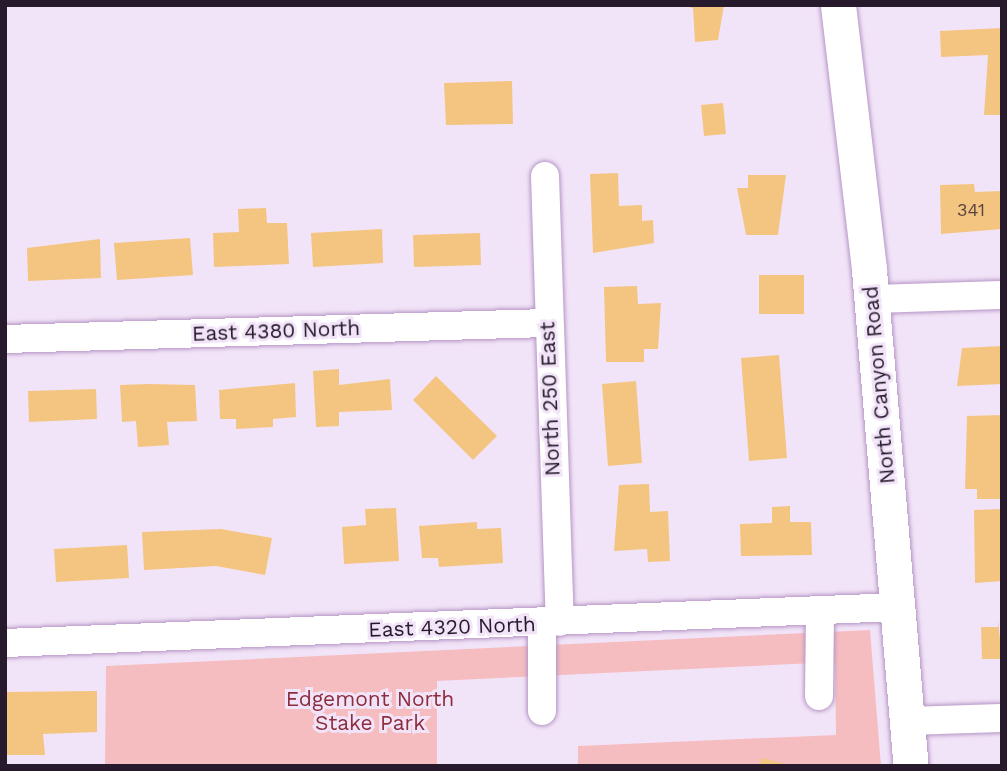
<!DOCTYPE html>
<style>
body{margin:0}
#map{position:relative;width:1007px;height:771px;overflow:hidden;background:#f2e4f8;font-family:"Work Sans",sans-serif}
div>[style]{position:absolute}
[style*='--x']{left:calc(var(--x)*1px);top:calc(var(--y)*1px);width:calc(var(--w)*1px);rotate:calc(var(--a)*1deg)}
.green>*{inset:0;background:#f6bdc0}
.building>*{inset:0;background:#f4c481}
.roads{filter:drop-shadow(0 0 2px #b695c5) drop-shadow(0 0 2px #b695c5)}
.minor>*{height:28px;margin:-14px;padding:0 14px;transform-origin:14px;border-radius:14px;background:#fff}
.major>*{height:35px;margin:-17.5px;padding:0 17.5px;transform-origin:17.5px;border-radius:17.5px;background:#fff}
span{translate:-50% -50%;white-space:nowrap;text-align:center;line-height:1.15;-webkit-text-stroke:6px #f2e4f8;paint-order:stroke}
.number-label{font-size:18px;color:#5a4441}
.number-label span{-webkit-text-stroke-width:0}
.street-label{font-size:21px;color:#271a2c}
.park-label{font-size:21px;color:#8d2c3c}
.frame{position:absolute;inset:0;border:7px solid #271a2c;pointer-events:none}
</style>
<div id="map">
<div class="green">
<i style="clip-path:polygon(870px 630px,881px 766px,578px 766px,578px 746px,836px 735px,835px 662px,437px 681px,437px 766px,105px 766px,106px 666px)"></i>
</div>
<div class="building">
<i style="clip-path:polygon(682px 5px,724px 5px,718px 40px,695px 42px,693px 8px)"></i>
<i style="clip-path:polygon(1002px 28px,1002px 115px,984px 115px,988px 55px,941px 57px,940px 31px)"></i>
<i style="clip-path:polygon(512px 81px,513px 124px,446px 125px,444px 83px)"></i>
<i style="clip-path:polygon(723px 103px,726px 134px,704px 136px,701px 105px)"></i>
<i style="clip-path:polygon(618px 173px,619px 206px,642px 205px,642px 221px,653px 220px,654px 243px,593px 253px,590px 174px)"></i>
<i style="clip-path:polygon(748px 175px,786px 175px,778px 235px,746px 235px,737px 188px,748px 188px)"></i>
<i style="clip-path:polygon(974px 184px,975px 192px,1002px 191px,1002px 229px,941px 234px,940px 185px)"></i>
<i style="clip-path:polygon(266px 208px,267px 223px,287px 223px,289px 264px,214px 267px,213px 233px,239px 232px,238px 209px)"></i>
<i style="clip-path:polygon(382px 229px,383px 263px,313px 267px,311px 233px)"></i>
<i style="clip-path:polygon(480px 233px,481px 265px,414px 267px,413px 235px)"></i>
<i style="clip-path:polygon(190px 238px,193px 275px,117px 280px,114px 243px)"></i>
<i style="clip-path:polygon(100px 239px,101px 278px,28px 281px,27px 248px)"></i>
<i style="clip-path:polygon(759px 275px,804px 275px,804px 314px,759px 314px)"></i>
<i style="clip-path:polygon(637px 286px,638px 304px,661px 303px,658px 349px,644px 349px,644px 362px,606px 362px,604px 287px)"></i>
<i style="clip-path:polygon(1002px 346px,1002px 384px,957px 386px,962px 348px)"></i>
<i style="clip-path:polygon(779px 355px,787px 458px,749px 461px,741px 358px)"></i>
<i style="clip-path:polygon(339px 369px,339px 385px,390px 379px,392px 410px,339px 412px,339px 426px,316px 427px,313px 371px)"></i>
<i style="clip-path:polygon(436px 376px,497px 436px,473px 460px,413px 400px)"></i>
<i style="clip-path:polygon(636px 381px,642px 463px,608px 466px,602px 384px)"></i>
<i style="clip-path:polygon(295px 383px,296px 417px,273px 419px,273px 427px,236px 429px,236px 419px,220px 419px,219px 390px)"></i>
<i style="clip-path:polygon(149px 384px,195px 385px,197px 421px,167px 422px,169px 445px,138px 447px,136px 421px,122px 422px,120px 385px)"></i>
<i style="clip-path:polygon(96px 389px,97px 419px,29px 422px,28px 391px)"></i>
<i style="clip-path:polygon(1002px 415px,1000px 499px,977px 499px,977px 489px,965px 489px,967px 416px)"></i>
<i style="clip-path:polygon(649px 484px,650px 512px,668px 511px,670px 561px,648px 562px,647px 549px,614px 551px,619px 485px)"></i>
<i style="clip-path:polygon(790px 506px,790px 522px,811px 522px,812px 555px,741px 556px,740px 524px,772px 523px,772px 507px)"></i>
<i style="clip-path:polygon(396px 508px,399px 561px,344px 564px,342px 527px,366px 525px,365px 509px)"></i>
<i style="clip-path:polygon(1002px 509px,1002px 581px,975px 583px,974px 510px)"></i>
<i style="clip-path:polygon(477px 522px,477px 529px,501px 528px,503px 563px,439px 567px,438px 558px,422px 558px,419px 526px)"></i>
<i style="clip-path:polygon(221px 529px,272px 538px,265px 575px,216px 566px,144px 570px,142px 532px)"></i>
<i style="clip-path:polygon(127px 545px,129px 578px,56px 582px,54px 549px)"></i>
<i style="clip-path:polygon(998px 620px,1002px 659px,982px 659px,981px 627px,998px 627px)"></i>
<i style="clip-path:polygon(97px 691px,97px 732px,43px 734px,45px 755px,5px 755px,5px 692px)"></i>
<i style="clip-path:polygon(762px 758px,789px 765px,789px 766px,759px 766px)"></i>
</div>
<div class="roads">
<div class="minor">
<i style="--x:545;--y:176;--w:446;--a:88.1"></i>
<i style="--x:872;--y:299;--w:130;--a:-1.8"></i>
<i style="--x:5;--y:339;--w:542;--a:-1.69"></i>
<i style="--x:542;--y:623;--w:88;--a:90"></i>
<i style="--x:5;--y:643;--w:895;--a:-2.31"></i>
<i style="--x:819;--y:696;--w:85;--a:-89.3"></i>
<i style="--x:907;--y:721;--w:95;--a:-1.8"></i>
</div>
<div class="major">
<i style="--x:838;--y:5;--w:267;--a:83.3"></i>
<i style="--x:869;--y:270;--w:498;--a:85.2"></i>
</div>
</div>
<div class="number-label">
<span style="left:971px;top:210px">341</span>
</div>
<div class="street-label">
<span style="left:276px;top:331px;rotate:-2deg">East 4380 North</span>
<span style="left:879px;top:385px;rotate:-95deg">North Canyon Road</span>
<span style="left:550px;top:399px;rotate:-92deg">North 250 East</span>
<span style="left:452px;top:627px;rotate:-2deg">East 4320 North</span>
</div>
<div class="park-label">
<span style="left:370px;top:711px">Edgemont North<br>Stake Park</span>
</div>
<div class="frame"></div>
</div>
